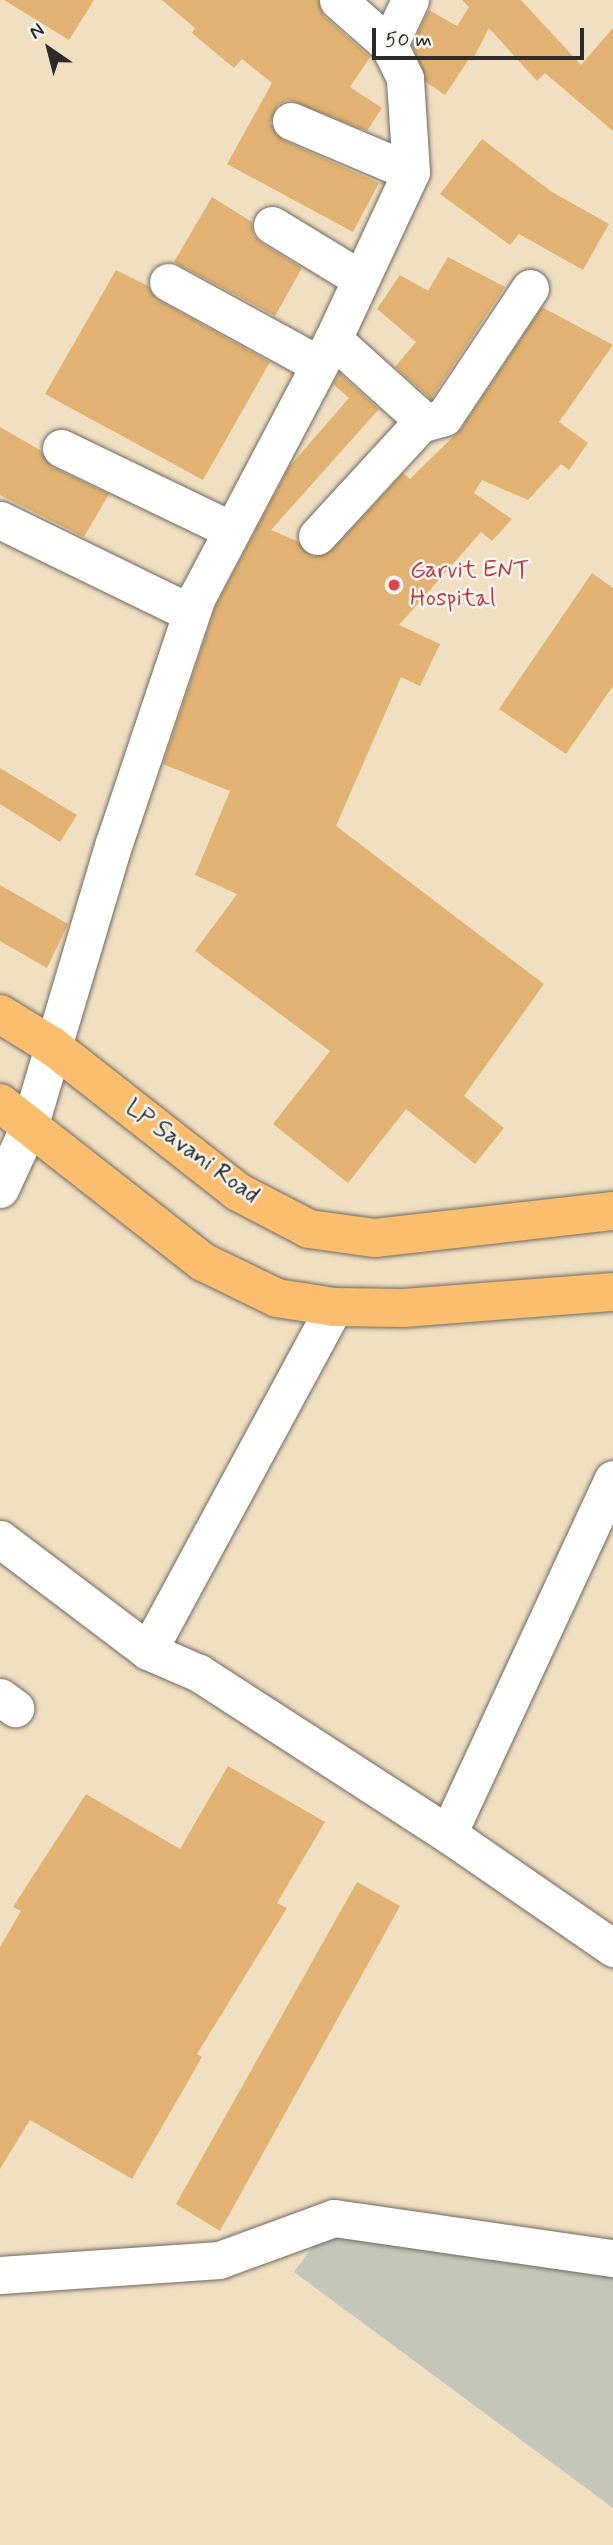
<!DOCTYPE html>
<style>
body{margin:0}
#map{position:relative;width:613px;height:2545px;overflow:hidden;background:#f1dfc2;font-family:Mynerve,sans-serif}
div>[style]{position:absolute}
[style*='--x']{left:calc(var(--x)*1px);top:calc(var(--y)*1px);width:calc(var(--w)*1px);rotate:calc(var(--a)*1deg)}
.industrial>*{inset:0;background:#c3c6b9}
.building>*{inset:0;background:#e1b272}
.roads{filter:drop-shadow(0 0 2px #706a60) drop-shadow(0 0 2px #706a60)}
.minor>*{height:37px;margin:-18.5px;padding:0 18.5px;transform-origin:18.5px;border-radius:18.5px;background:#fff}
.major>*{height:38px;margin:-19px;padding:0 19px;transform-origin:19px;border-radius:19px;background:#fbbd6e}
.dots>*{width:19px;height:19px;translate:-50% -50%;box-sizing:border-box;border:4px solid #f6f6f2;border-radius:50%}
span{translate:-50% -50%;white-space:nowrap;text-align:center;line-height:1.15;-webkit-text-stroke:5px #f6f6f2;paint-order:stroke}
.health-label{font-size:24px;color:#be3a42}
.left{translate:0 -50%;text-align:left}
.street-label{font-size:24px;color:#2b2b2b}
.north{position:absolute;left:14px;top:14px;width:70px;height:70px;-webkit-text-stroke:5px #f6f6f2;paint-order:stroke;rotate:325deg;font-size:19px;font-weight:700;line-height:28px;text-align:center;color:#2b2b2b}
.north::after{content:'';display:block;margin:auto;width:24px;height:32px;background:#2b2b2b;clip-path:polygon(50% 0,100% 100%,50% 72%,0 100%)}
.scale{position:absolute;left:372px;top:28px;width:212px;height:32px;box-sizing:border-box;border:4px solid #2b2b2b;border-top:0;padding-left:9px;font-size:21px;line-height:24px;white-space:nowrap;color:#2b2b2b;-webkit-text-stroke:5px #f6f6f2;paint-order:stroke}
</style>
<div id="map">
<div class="industrial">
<i style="clip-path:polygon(334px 2218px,613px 2258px,613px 2508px,294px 2272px)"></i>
</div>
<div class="building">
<i style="clip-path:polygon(4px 0,94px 0,69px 40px)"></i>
<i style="clip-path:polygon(162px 0,318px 0,324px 16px,370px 57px,350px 87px,382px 108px,367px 131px,289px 100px,278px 105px,270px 123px,283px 140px,379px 183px,353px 232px,227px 164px,272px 83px,242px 59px,234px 68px,192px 33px,195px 28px)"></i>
<i style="clip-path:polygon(462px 0,521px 0,581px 65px,613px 28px,613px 131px,545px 73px,537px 81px,489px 28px,472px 61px,469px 59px,445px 95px,426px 82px,412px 45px,429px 10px,457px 26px,469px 7px)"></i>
<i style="clip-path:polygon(482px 139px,552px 192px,609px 224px,583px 270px,519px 234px,510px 245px,440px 194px)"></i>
<i style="clip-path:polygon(212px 197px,252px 222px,253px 234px,261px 243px,302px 268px,275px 316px,174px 262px)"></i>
<i style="clip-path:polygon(448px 257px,505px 287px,431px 399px,395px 367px,416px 342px,377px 309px,400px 275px,428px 291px)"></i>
<i style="clip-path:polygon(116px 270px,148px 286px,158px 300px,270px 362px,203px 480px,45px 394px)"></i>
<i style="clip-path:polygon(542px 307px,613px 345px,559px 422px,588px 443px,569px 470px,561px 464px,528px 500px,482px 480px,474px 493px,512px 519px,492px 541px,481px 532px,399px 625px,440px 644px,420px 686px,401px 677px,336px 826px,544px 984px,464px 1096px,504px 1128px,475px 1164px,406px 1109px,348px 1183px,273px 1124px,330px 1051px,195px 951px,237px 894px,195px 875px,230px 791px,163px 764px,216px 605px,289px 467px,349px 398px,333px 384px,339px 373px,379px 409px,271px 530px,297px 541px,313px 557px,332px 550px,403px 473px,410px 479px,461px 429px)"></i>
<i style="clip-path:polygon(0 427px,40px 450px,52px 467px,109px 494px,84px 537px,0 495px)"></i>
<i style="clip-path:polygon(592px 573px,613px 588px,613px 686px,566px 754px,499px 709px)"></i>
<i style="clip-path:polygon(0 768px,77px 815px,60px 842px,0 804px)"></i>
<i style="clip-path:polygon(0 885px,68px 924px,47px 968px,0 941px)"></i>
<i style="clip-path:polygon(228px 1766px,325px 1822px,277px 1903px,287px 1908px,197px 2054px,202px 2057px,132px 2179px,30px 2120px,0 2169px,0 1947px,21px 1911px,13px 1907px,86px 1794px,180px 1849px)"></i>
<i style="clip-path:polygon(357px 1882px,400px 1906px,220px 2231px,176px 2204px)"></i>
</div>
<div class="roads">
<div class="minor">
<i style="--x:389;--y:45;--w:50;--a:-65"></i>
<i style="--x:291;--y:121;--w:130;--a:23"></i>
<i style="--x:272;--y:225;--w:102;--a:31.3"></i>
<i style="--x:168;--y:282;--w:171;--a:28.7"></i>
<i style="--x:420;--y:424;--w:25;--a:-16"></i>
<i style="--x:444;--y:417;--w:155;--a:-56.3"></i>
<i style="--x:61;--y:448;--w:187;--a:25.7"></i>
<i style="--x:0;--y:520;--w:212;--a:26"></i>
<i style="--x:317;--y:536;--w:152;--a:-47.4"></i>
<i style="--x:420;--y:424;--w:11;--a:-112"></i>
<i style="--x:416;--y:414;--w:112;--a:-137.9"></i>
<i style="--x:0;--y:1189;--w:72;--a:-65.2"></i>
<i style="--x:30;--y:1124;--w:293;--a:-73.4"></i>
<i style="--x:114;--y:843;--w:260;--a:-71.4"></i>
<i style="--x:197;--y:597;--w:292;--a:-62.2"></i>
<i style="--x:333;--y:339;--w:184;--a:-65"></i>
<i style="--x:411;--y:172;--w:94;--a:-93.7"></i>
<i style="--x:405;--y:78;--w:37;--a:-116"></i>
<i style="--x:389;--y:45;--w:68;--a:-138.6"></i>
<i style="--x:0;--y:1539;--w:186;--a:37.1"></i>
<i style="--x:148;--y:1651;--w:56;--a:23.3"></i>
<i style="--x:199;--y:1673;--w:297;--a:32.9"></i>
<i style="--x:448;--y:1834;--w:391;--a:-65.1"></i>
<i style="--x:148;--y:1651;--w:391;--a:-61.6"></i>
<i style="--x:0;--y:1697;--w:19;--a:36"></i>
<i style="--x:448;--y:1834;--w:201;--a:34.6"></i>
<i style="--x:0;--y:2275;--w:220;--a:-3.9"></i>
<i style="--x:219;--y:2260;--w:122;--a:-20.1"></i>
<i style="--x:334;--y:2218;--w:282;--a:8.2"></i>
</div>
<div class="major">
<i style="--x:0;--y:1014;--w:61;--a:31.6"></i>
<i style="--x:52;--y:1046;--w:236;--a:38.1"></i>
<i style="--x:238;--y:1192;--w:80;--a:27.5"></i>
<i style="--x:309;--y:1229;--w:67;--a:7.8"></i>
<i style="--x:375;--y:1238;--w:240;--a:-6.5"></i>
<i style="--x:0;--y:1103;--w:258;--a:38.1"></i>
<i style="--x:203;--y:1262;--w:82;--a:25.9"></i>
<i style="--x:277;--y:1298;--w:58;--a:9"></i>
<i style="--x:334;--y:1307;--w:70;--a:0.8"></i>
<i style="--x:404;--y:1308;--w:210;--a:-4.4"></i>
</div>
</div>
<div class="dots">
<i style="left:394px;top:585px;background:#e0444e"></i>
</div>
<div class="health-label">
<span class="left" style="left:410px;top:585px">Garvit ENT<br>Hospital</span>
</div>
<div class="street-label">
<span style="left:192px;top:1152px;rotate:36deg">LP Savani Road</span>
</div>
<div class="north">N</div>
<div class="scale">50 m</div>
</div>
